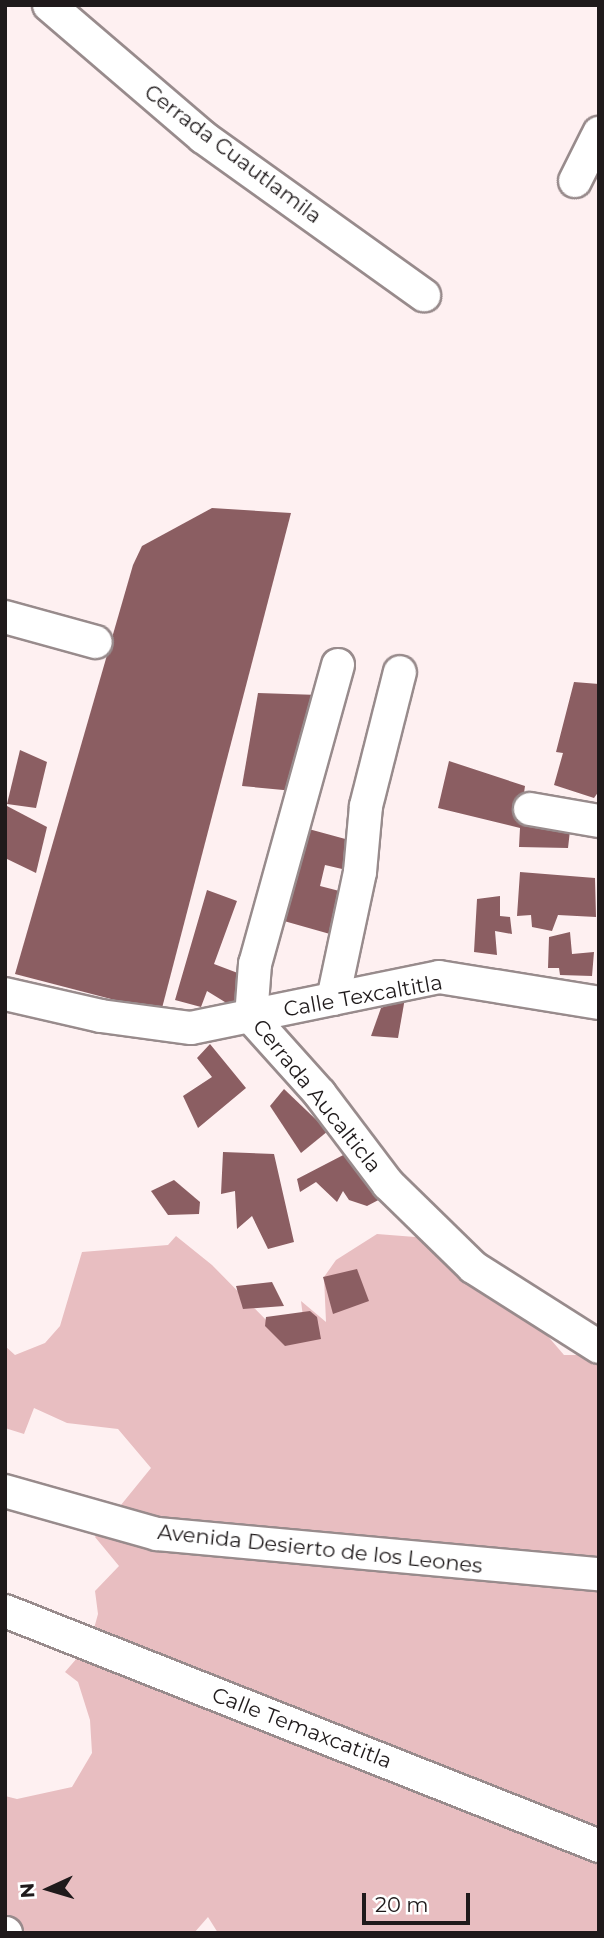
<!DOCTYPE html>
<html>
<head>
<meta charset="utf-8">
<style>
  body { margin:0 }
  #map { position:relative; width:604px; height:1938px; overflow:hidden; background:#fef0f1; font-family:Montserrat,sans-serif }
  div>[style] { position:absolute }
  .green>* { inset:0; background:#e8bec1 }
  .building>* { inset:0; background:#8b5e62 }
  .roads { filter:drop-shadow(2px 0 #988b8c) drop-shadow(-2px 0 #988b8c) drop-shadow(0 2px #988b8c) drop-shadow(0 -2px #988b8c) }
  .minor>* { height:32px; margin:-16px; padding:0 16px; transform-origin:16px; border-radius:16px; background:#fff }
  span { translate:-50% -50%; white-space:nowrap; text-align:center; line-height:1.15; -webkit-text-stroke:5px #fff; paint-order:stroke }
  .street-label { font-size:21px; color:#1f1a1b }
  .frame { position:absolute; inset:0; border:7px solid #1f1a1b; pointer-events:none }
  .north { position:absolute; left:14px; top:1854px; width:70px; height:70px; -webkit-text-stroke:5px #fff; paint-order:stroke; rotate:266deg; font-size:19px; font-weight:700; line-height:28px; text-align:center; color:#1f1a1b }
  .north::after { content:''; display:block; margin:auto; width:24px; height:32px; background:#1f1a1b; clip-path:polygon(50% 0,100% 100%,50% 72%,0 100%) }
  .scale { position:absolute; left:362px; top:1893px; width:108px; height:32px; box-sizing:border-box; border:4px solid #1f1a1b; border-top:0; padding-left:9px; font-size:21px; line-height:24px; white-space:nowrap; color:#1f1a1b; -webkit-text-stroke:5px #fff; paint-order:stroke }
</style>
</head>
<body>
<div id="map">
  <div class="green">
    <i style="clip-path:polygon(377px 1234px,466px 1241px,564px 1355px,599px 1355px,599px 1933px,218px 1933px,208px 1917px,194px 1933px,5px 1933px,5px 1796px,17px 1799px,72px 1787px,92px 1753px,90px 1720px,78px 1682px,65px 1672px,90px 1643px,98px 1614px,95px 1591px,119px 1566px,95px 1537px,151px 1468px,118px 1429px,67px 1423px,34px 1408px,24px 1434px,5px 1428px,5px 1346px,15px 1355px,45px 1343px,60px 1326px,82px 1252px,168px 1245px,176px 1236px,212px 1265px,273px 1327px,303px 1317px,301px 1301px,326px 1322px,324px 1277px,336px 1260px)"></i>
  </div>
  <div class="building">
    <i style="clip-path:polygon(212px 508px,291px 513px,161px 1012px,15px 974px,133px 565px,142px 546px)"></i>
    <i style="clip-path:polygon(574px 682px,599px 684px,599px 791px,594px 798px,554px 785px,563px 753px,556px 752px)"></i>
    <i style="clip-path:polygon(258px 693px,319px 695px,294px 791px,242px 786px)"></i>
    <i style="clip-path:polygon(20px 750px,47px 762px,36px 808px,7px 804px)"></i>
    <i style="clip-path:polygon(449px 761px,525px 786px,521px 814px,571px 822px,568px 848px,519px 847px,520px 828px,438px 808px)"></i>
    <i style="clip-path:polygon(7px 806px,47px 827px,36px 873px,5px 858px)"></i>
    <i style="clip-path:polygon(305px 828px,360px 843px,355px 872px,325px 865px,320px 886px,351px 894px,337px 936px,284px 921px)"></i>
    <i style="clip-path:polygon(520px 872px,595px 878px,596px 917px,558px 915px,552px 931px,532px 927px,531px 915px,517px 916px)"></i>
    <i style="clip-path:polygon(207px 890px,237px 901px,214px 964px,243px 975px,233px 1007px,207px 991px,201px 1007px,175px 1000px)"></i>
    <i style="clip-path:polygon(500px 896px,500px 916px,510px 917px,512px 934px,495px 931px,497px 955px,474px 952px,477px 899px)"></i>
    <i style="clip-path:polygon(570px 932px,572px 954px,594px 952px,592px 976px,560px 975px,559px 968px,548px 968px,549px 937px)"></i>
    <i style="clip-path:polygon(405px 998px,398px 1038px,371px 1036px,381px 1008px)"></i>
    <i style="clip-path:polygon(210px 1044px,246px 1088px,198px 1128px,183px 1096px,212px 1077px,197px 1058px)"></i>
    <i style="clip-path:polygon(284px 1089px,328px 1131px,301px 1153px,270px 1106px)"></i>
    <i style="clip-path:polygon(351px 1151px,388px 1195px,367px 1206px,349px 1200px,343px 1191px,337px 1202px,316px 1182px,300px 1192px,297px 1179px)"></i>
    <i style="clip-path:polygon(223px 1152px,274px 1154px,294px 1242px,268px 1249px,252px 1216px,237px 1229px,235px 1191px,221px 1194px)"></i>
    <i style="clip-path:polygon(174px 1180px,200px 1202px,199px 1214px,168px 1215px,151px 1191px)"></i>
    <i style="clip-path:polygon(357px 1269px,369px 1301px,333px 1314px,323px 1277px)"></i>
    <i style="clip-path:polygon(272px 1282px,284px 1306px,243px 1309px,236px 1286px)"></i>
    <i style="clip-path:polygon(310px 1311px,317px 1317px,321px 1339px,285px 1346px,265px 1326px,266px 1317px)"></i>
  </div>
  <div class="roads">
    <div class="minor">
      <i style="left:49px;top:5px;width:203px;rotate:40.6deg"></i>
      <i style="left:203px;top:137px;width:272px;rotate:35.6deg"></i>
      <i style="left:575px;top:181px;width:54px;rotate:-63.4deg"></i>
      <i style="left:5px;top:617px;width:94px;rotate:15.4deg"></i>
      <i style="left:338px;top:665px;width:310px;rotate:105.5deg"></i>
      <i style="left:255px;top:964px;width:53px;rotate:94.3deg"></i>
      <i style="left:251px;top:1017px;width:103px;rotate:48.1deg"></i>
      <i style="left:320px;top:1094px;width:113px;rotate:52.9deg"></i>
      <i style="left:388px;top:1184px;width:119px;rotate:44.3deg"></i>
      <i style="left:473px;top:1267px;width:149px;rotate:32.4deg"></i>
      <i style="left:530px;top:809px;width:70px;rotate:9.9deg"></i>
      <i style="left:5px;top:994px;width:98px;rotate:12.9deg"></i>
      <i style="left:101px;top:1016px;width:91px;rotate:7.6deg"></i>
      <i style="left:191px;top:1028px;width:253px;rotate:-11.6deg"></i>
      <i style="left:439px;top:977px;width:162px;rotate:9.2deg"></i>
      <i style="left:333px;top:999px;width:130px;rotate:-78deg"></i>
      <i style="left:360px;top:872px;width:66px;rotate:-84.8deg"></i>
      <i style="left:366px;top:806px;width:138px;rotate:-75.8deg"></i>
      <i style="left:5px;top:1491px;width:158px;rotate:15.8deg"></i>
      <i style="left:157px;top:1534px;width:444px;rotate:5.2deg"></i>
      <i style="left:5px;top:1611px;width:639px;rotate:21.58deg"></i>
      <i style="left:5px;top:1933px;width:1px"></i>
    </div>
  </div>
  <div class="street-label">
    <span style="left:233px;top:154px;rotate:37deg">Cerrada Cuautlamila</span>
    <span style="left:363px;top:996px;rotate:-10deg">Calle Texcaltitla</span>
    <span style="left:317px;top:1096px;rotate:51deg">Cerrada Aucalticla</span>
    <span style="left:320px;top:1549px;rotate:6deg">Avenida Desierto de los Leones</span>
    <span style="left:302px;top:1728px;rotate:21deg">Calle Temaxcatitla</span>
  </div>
  <div class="frame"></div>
  <div class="north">N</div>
  <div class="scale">20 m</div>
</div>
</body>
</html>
